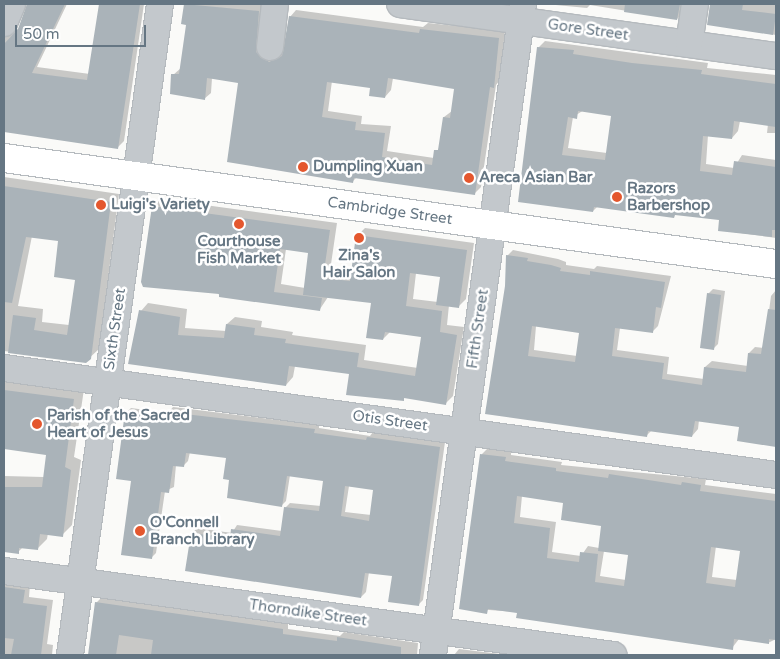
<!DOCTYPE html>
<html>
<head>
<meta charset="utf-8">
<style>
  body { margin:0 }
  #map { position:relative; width:780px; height:659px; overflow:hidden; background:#fafaf8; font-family:"Varela Round",sans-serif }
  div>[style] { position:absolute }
  .shadow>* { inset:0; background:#0003 }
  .building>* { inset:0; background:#aab3b9 }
  .roads { filter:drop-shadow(1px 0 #b5babe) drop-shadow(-1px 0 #b5babe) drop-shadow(0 1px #b5babe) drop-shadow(0 -1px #b5babe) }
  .minor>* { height:26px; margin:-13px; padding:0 13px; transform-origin:13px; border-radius:13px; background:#c3c8cc }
  .major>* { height:28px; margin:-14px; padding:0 14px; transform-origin:14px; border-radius:14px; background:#fff }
  .dots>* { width:14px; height:14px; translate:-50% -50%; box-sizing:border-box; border:2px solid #fff; border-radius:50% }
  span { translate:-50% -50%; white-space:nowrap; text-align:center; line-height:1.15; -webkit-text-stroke:5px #fff; paint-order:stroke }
  .street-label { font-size:15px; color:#657683 }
  .poi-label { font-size:15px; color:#657683; font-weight:700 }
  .left { translate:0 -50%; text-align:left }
  .frame { position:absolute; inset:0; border:5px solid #657683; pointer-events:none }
  .scale { position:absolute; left:15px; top:25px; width:131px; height:22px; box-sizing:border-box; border:2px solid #657683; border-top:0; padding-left:6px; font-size:15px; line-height:18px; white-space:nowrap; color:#657683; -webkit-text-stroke:4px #fff; paint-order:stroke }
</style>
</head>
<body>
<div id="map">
  <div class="shadow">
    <i style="clip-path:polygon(28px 4px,67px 4px,37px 67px,90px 74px,100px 4px,144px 4px,124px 141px,118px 147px,4px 131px,4px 31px,13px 32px,20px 28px)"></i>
    <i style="clip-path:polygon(evenodd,185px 4px,265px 5px,275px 56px,284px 52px,290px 17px,296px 10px,423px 27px,428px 23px,505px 31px,500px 80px,496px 85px,481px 187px,474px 194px,357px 177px,353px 181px,240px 82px,212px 78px,211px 93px,204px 99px,173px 75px,181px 68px,188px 24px,182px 23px,185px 4px,393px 78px,456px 88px,452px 111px,444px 117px,440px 146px,434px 158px,387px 151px,391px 126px,361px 124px,362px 116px,328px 111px,332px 81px,371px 87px,385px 97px,391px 90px,393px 78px)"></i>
    <i style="clip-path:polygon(545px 4px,687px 4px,686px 10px,677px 19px,590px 5px,587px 8px)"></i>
    <i style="clip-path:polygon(711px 4px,776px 4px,776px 35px,708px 24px)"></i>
    <i style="clip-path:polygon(evenodd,545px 41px,708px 63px,707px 68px,776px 75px,776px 133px,767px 133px,768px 124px,740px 121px,738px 131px,732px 138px,708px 135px,706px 164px,734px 168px,742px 155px,776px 160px,776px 238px,719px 230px,720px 219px,598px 206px,593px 211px,519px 201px,538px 48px,545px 41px,584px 110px,612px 115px,607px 153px,568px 148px,573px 117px,584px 110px)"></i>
    <i style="clip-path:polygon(evenodd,4px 177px,119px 194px,99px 349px,85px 362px,4px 351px,4px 177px,32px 236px,60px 240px,76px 279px,69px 325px,42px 322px,43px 309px,18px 306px,32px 236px)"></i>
    <i style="clip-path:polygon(evenodd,161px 199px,337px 223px,330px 271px,352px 273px,357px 236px,365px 228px,474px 243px,466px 299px,458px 307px,449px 305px,447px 325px,464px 327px,453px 396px,445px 404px,405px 397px,403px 400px,350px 373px,295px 366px,293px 377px,286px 385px,130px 363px,141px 311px,148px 303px,187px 309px,185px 328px,226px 331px,227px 324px,235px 317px,262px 321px,261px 327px,293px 332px,292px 335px,366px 345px,364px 360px,418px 368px,422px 336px,390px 332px,383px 339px,372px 302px,328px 297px,320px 309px,220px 296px,153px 206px,161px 199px,286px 249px,309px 252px,305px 288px,281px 284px,286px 249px,161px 199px,416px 273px,441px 276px,438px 302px,413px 299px,416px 273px)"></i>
    <i style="clip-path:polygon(evenodd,513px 250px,558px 259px,566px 262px,566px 265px,594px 269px,597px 266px,671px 276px,658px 326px,652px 332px,620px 328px,617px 350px,669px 357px,667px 374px,704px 379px,705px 367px,712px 361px,748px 366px,749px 353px,755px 347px,764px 348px,771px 296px,776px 290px,776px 446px,738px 440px,740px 426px,699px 420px,698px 429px,692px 436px,652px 430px,646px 436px,486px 413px,506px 286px,507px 256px,513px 250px,536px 326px,580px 332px,577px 356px,534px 350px,536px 326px)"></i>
    <i style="clip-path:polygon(713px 289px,725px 291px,718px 344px,713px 349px,708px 294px)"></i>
    <i style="clip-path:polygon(4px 379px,84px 389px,74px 457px,81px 460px,72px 525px,62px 535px,48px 533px,47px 539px,37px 549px,23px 547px,18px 552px,4px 551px,4px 476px,44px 477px,47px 454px,4px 448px)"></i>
    <i style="clip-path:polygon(evenodd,173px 407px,319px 425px,319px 428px,370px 436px,373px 432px,445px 442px,423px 600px,418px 605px,393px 575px,369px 572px,366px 592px,361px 597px,192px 533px,197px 528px,232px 533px,237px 525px,282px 531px,285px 508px,290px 503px,321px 506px,324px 480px,290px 475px,286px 501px,281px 506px,230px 479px,227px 457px,190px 452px,188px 461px,183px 466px,176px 465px,174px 487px,165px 491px,156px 553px,151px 558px,132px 480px,126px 413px,131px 408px,168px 413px,173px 407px,349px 486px,375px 489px,371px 515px,345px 512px,349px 486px)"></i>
    <i style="clip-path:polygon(evenodd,488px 448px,511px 451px,511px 455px,562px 462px,561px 465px,706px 479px,705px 485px,776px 494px,776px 639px,768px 643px,739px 639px,732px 648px,518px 612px,461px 608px,482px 454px,488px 448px,522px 496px,565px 502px,603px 525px,599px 548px,588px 546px,581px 556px,552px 552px,556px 522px,520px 517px,522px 496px,488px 448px,716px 546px,741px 550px,737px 580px,712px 577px,716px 546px,488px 448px,604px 551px,629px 554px,626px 580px,600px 576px,604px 551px)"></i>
    <i style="clip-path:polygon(4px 581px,30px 584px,29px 597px,53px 600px,47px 644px,53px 645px,52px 655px,4px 655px)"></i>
    <i style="clip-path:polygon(102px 597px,288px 624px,288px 629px,340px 636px,344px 632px,418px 643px,417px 655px,89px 655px,96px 603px)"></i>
    <i style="clip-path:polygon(459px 649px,508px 655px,454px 655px)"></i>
  </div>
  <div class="building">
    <i style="clip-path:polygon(27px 4px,65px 4px,32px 73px,87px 80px,99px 4px,140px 4px,118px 149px,4px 132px,4px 44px,18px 29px)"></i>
    <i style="clip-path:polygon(evenodd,184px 4px,259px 11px,256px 52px,269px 62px,282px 56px,289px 16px,419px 33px,420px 29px,499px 38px,494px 88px,490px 87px,475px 195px,354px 178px,353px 183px,227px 162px,238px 83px,207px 78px,205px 100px,170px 94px,171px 74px,179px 74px,186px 25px,181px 24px,184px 4px,388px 78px,454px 89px,450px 118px,443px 117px,438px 150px,434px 150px,432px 165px,382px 157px,385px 133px,355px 130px,356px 122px,322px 117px,327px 82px,370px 88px,369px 96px,385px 98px,388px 78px)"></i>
    <i style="clip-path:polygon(625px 4px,680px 4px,677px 20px,624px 12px)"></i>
    <i style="clip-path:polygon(710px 4px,743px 4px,742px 10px,776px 14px,773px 35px,707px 25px)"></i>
    <i style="clip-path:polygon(evenodd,537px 47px,574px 50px,573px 54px,632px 63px,702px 70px,701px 74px,776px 84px,776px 127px,734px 121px,732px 139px,703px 136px,700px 171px,732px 175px,734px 161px,776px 167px,776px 230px,772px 230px,772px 237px,718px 231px,719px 220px,675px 215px,674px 218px,594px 207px,593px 212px,518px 202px,537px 47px,578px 111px,611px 116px,605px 160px,562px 155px,568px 117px,577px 119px,578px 111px)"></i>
    <i style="clip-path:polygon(4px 186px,111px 202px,91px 359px,86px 363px,8px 353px,13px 315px,36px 318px,34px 330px,67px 335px,75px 280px,54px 277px,58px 241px,26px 237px,12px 303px,4px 302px)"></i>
    <i style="clip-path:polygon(152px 206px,330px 230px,323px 278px,350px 281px,356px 235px,467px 250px,459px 308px,436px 305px,440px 277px,410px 273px,406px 306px,442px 311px,440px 332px,457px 335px,446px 405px,404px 398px,404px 401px,346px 395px,349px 374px,289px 366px,286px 386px,128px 364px,139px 310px,180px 317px,178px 335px,224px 338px,226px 324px,255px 328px,254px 335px,286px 339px,285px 343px,359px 353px,357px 367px,415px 376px,421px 337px,385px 332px,383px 340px,366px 338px,371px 303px,303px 295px,308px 253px,280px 249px,274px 292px,322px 298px,320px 311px,219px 297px,219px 294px,143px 287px,141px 282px)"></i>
    <i style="clip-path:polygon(evenodd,506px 255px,528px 258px,527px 261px,551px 265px,561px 268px,560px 271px,590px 275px,590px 271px,665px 282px,661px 308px,656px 307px,653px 333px,615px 328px,612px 356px,664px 363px,662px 379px,702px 385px,704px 367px,746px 372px,748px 353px,761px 354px,768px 309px,776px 310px,776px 447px,737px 441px,739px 427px,695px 421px,692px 437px,648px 431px,647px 437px,485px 414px,505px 286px,506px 255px,532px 326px,579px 333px,575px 362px,528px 356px,532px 326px)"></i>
    <i style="clip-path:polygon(707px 293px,721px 295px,714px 350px,700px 348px)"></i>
    <i style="clip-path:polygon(4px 390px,74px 399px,65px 467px,71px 470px,63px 537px,40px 534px,38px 550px,19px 548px,19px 554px,4px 552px,4px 487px,42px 487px,46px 455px,4px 449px)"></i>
    <i style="clip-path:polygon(evenodd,125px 412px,166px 418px,167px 412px,315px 429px,314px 433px,366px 440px,367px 437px,440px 447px,419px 606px,388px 602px,392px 576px,365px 573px,361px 598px,185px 571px,191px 533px,230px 538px,231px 529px,280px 536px,284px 507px,319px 511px,323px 481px,287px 476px,282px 507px,227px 498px,229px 480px,223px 479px,226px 458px,186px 453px,184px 467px,173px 466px,169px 493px,161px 492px,152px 559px,121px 555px,131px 481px,116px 479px,125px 412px,345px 486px,373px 490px,369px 521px,341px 516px,345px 486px)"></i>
    <i style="clip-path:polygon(evenodd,480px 454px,506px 457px,505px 461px,556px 468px,556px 471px,608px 478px,609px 474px,681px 485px,682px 482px,701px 485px,700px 491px,776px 501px,776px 640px,769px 639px,769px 644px,734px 639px,733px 650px,516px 618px,517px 613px,488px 609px,487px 614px,459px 609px,480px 454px,517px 496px,563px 503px,561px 520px,601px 526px,598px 551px,628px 555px,624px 586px,595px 582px,598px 554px,580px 552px,579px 562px,547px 558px,550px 528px,514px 523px,517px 496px,480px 454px,711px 547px,740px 551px,735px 587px,706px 583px,711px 547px)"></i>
    <i style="clip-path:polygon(4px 587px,25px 590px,23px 603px,47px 606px,41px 655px,11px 655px,14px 639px,4px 638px)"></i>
    <i style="clip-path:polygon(95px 602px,283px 629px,283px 634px,337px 641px,337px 637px,401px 647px,401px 655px,151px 655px,153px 640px,119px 635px,116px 655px,88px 655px)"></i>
  </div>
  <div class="roads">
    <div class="minor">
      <i style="left:400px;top:4px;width:380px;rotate:7.9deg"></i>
      <i style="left:4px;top:23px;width:21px;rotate:-67deg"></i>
      <i style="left:689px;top:44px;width:40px;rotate:-81.5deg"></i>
      <i style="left:270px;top:47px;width:43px;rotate:-83.4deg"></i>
      <i style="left:4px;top:368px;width:779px;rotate:7.89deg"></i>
      <i style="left:4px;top:571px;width:615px;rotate:7.85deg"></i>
      <i style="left:70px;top:655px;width:657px;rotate:-82.13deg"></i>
      <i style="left:433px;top:655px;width:657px;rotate:-82.13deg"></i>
    </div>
    <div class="major">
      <i style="left:4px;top:158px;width:779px;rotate:7.82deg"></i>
    </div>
  </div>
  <div class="dots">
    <i style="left:303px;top:167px;background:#e4572e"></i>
    <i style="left:469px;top:178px;background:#e4572e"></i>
    <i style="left:617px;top:197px;background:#e4572e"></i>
    <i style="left:101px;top:205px;background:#e4572e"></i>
    <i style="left:239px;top:224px;background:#e4572e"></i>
    <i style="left:359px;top:238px;background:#e4572e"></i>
    <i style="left:37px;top:424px;background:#e4572e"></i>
    <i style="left:140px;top:531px;background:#e4572e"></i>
  </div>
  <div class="street-label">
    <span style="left:588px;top:30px;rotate:8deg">Gore Street</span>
    <span style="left:390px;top:211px;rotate:8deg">Cambridge Street</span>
    <span style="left:115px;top:329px;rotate:-82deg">Sixth Street</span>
    <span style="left:478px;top:329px;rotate:-82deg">Fifth Street</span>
    <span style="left:390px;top:421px;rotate:8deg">Otis Street</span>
    <span style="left:308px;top:613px;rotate:8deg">Thorndike Street</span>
  </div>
  <div class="poi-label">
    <span class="left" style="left:313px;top:167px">Dumpling Xuan</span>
    <span class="left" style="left:479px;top:178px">Areca Asian Bar</span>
    <span class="left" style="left:627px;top:197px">Razors<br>Barbershop</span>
    <span class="left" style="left:111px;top:205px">Luigi's Variety</span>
    <span style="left:239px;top:250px">Courthouse<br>Fish Market</span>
    <span style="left:359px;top:264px">Zina's<br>Hair Salon</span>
    <span class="left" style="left:47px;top:424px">Parish of the Sacred<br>Heart of Jesus</span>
    <span class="left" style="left:150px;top:531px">O'Connell<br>Branch Library</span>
  </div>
  <div class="frame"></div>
  <div class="scale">50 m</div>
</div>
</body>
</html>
